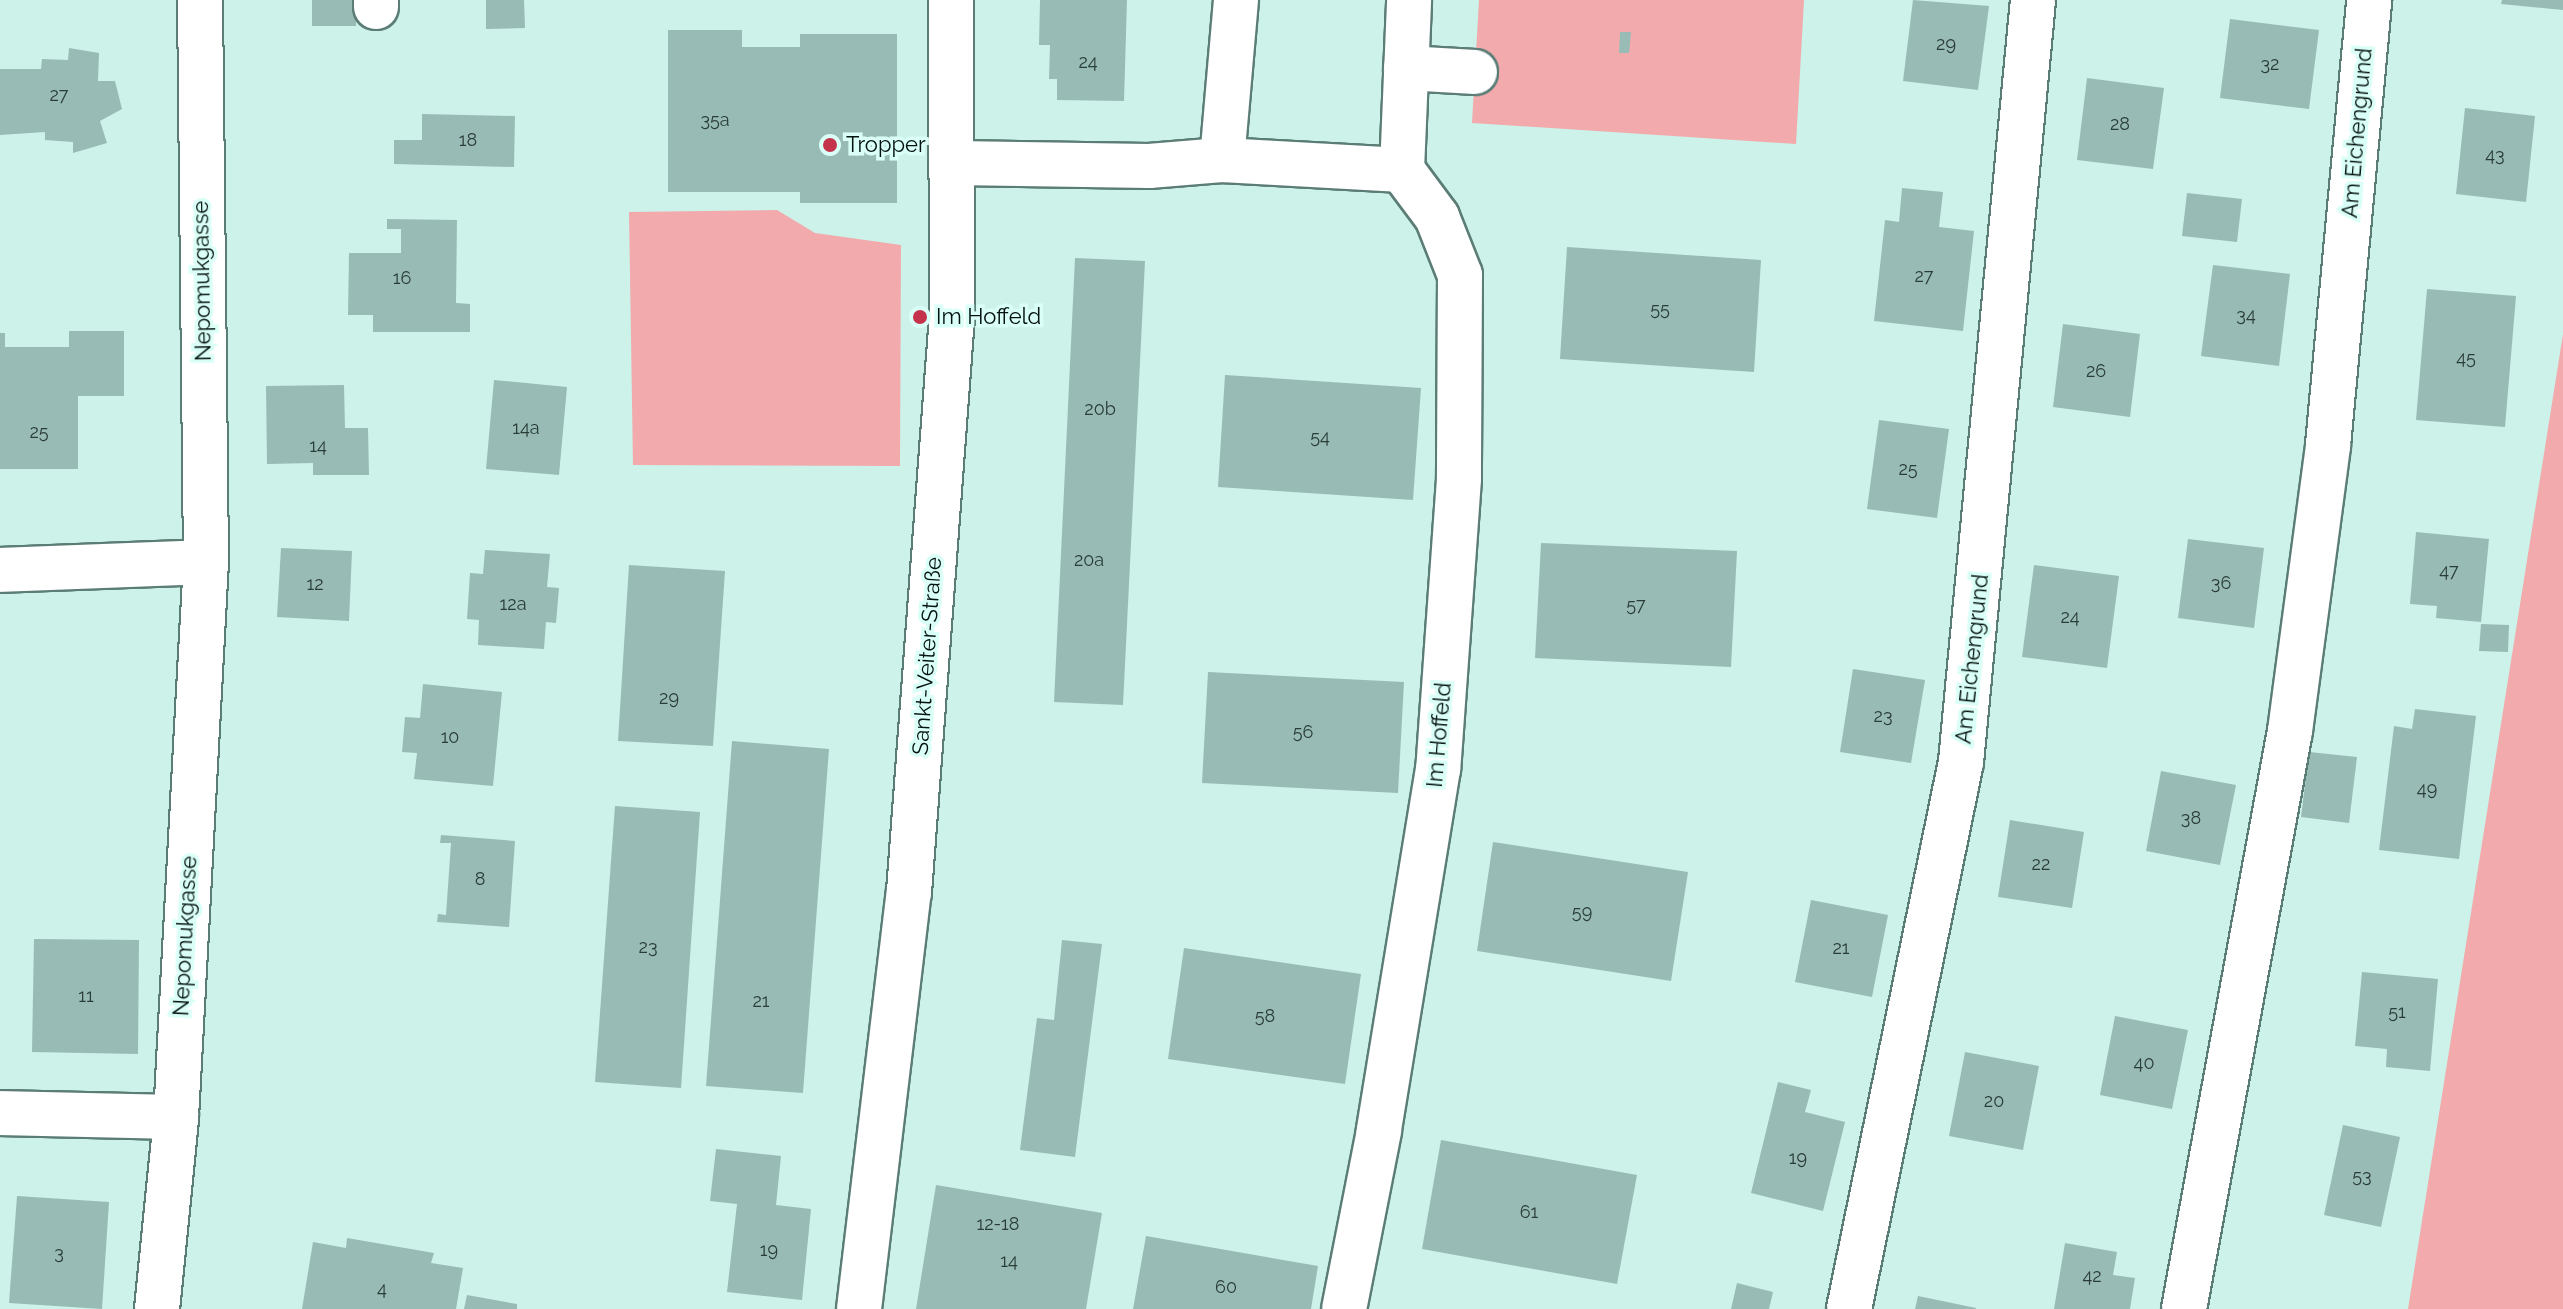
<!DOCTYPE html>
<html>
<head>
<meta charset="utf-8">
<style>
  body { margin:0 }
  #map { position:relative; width:2563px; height:1309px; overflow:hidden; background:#ccf2e9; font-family:Raleway,sans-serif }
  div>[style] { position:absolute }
  .green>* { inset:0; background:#f2aaad }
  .building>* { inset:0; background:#98bcb5 }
  .roads { filter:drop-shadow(2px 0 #5b7d76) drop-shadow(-2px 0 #5b7d76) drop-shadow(0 2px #5b7d76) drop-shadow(0 -2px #5b7d76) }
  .minor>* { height:44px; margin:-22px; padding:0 22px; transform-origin:22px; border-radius:22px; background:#fff }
  .major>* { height:44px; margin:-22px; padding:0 22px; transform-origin:22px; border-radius:22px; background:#fff }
  .dots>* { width:22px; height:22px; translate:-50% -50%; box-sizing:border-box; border:4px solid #d9fff6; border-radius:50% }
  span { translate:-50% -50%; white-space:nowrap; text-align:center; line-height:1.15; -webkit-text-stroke:7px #d9fff6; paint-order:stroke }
  .number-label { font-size:18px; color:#2a3c38 }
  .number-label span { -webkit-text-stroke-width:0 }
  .street-label { font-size:22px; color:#05120f }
  .poi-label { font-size:22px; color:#05120f }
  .left { translate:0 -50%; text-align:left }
</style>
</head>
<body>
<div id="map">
  <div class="green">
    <i style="clip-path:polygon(1479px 0,1804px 0,1796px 144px,1472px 123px)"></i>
    <i style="clip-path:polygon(777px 210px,815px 233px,901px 245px,900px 466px,633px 465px,629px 212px)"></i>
    <i style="clip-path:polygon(2563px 334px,2563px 1309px,2408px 1309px)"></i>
  </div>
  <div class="building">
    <i style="clip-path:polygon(312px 0,356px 0,356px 26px,312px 26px)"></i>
    <i style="clip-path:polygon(486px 0,524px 0,525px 28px,486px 29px)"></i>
    <i style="clip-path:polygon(1040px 0,1127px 0,1124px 101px,1057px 100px,1057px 79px,1049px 79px,1050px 45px,1039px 45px)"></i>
    <i style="clip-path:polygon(1913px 0,1989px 6px,1978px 90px,1903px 81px)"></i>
    <i style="clip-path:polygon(2502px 0,2563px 0,2563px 10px,2501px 4px)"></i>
    <i style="clip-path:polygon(2230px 19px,2319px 30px,2309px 109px,2220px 98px)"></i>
    <i style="clip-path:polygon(668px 30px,742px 30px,742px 47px,800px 47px,800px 34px,897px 34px,897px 203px,800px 203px,800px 192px,668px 192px)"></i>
    <i style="clip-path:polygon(1620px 32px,1631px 32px,1629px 53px,1619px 53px)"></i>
    <i style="clip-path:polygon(69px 48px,99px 53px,98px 81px,115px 81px,122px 109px,100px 121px,107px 143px,73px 153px,73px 142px,45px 140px,45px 132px,0 135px,0 69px,41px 69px,42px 59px,68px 60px)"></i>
    <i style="clip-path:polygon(2087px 78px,2164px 88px,2153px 169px,2077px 160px)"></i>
    <i style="clip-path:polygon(2465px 108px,2535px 116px,2526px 202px,2456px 194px)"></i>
    <i style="clip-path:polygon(422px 114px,515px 116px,514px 167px,394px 164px,394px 140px,422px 140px)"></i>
    <i style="clip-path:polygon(1902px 188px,1943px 192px,1939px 227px,1974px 231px,1963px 331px,1874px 321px,1885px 220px,1899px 222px)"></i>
    <i style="clip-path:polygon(2187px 193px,2242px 199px,2237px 242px,2182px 236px)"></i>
    <i style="clip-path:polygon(387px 219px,457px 220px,456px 303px,470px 304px,470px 332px,373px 332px,373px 315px,348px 315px,349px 253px,401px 253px,401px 229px,387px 229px)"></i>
    <i style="clip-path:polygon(1567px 247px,1761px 260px,1754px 372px,1560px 359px)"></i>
    <i style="clip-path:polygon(1075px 258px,1145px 261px,1123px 705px,1054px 702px)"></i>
    <i style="clip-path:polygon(2213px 265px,2290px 274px,2279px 366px,2201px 356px)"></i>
    <i style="clip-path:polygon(2427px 289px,2516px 296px,2505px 427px,2416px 420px)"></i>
    <i style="clip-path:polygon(2063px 324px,2140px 334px,2130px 417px,2053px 407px)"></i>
    <i style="clip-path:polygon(69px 331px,124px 331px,124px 396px,78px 396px,78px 469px,0 469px,0 333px,5px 333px,5px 347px,69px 347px)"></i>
    <i style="clip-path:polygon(1225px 375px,1421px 388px,1413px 500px,1218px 487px)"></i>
    <i style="clip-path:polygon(494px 380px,567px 387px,559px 475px,486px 469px)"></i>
    <i style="clip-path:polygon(344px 385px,345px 428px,368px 428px,369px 475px,313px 475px,313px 463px,267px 464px,266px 386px)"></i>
    <i style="clip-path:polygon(1879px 420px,1949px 429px,1937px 518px,1867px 509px)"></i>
    <i style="clip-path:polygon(2416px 532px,2489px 539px,2481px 622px,2436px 618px,2437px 606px,2410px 604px)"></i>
    <i style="clip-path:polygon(2188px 539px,2264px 548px,2254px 628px,2178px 618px)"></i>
    <i style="clip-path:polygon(1541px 543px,1737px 551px,1731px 667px,1535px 658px)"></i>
    <i style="clip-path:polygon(281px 548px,352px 551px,349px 621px,277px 617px)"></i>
    <i style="clip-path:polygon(485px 550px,550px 554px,547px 587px,559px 588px,556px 623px,546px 622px,544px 649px,478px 645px,479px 620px,467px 619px,470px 573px,483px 574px)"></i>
    <i style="clip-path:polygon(629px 565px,725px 571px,713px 746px,618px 741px)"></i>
    <i style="clip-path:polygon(2034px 565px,2119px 576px,2107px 668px,2022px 657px)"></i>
    <i style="clip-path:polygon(2481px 624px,2509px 625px,2508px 652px,2479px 651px)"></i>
    <i style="clip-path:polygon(1853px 669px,1925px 680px,1911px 763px,1840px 752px)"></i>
    <i style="clip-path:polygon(1208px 672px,1404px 682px,1398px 793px,1202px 783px)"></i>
    <i style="clip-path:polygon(423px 684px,502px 692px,493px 786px,414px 779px,417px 753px,402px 752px,405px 717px,420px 718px)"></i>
    <i style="clip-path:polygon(2415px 709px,2476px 716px,2459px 859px,2379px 850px,2394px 726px,2412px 729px)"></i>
    <i style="clip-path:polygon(732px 741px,829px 749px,803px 1093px,706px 1086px)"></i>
    <i style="clip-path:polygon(2309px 752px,2357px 757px,2349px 823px,2301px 817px)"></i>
    <i style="clip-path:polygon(2161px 771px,2236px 785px,2220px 865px,2146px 851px)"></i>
    <i style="clip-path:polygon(615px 806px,700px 812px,681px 1088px,595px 1082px)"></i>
    <i style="clip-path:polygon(2010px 820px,2084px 832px,2072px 908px,1998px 897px)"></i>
    <i style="clip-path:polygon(441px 835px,515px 841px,509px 927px,437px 922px,438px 914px,446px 915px,451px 843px,440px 843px)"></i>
    <i style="clip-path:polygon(1493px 842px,1688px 872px,1671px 981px,1477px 951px)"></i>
    <i style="clip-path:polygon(1811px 900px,1888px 915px,1872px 997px,1795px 982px)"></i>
    <i style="clip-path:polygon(34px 939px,139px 940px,138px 1054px,32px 1052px)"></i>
    <i style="clip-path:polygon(1062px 940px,1102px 944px,1075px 1157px,1020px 1150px,1037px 1018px,1054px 1020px)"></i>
    <i style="clip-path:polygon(1184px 948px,1361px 974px,1345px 1084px,1168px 1059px)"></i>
    <i style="clip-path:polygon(2362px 972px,2438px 979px,2430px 1071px,2386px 1067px,2387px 1049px,2355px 1046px)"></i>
    <i style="clip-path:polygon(2115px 1016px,2188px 1030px,2172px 1109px,2100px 1095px)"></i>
    <i style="clip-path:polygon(1965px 1052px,2039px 1066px,2023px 1150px,1949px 1136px)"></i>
    <i style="clip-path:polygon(1778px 1082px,1811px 1090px,1805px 1112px,1845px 1122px,1823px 1211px,1751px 1193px)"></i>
    <i style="clip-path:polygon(2343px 1125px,2400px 1137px,2381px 1227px,2324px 1215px)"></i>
    <i style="clip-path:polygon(1441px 1140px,1637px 1175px,1617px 1284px,1422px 1249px)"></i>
    <i style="clip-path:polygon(716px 1149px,781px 1156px,776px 1205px,811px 1209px,802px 1300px,727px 1292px,737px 1204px,710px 1201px)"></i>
    <i style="clip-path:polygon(936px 1185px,1102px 1213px,1086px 1309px,916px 1309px)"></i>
    <i style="clip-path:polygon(17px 1196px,109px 1202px,102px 1309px,9px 1303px)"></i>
    <i style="clip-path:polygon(1146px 1236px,1318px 1266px,1311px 1309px,1133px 1309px)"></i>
    <i style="clip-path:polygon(347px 1238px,434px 1253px,431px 1263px,463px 1268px,456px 1309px,302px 1309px,313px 1242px,346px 1248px)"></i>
    <i style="clip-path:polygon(2065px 1243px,2117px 1252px,2113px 1275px,2135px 1278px,2130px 1309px,2054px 1309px)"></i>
    <i style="clip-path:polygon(1737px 1283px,1773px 1292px,1769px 1309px,1731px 1309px)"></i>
    <i style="clip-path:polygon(467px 1295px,517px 1304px,517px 1309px,464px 1309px)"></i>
    <i style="clip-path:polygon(1918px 1296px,1976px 1308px,1976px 1309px,1915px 1309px)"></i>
  </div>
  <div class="roads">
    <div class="minor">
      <i style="left:376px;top:0;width:7px;rotate:90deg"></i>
      <i style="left:1406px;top:68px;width:69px;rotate:3.3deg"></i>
      <i style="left:1222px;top:160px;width:161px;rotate:-85deg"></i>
      <i style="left:955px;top:163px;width:194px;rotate:0.9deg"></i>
      <i style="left:1149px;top:166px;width:73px;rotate:-4.7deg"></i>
      <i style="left:1222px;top:160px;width:180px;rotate:3.2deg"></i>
      <i style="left:1402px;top:170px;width:59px;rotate:53.3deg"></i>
      <i style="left:1437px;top:217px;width:62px;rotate:68.4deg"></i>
      <i style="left:1460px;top:275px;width:204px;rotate:90.3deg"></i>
      <i style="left:1459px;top:479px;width:291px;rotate:94.1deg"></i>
      <i style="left:1438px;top:769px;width:367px;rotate:99.3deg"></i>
      <i style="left:1379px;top:1131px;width:181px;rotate:101.1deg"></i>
      <i style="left:1402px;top:170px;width:170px;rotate:-87.6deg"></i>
      <i style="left:0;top:570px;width:206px;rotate:-2.2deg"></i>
      <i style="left:0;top:1113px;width:176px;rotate:1.3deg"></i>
      <i style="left:157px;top:1309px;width:193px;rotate:-84.3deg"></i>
      <i style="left:176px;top:1117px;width:556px;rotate:-86.91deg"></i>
      <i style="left:206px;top:562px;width:562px;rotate:-90.61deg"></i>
      <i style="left:1849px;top:1309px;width:558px;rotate:-78.43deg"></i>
      <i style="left:1961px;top:762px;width:765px;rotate:-84.6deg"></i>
      <i style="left:2184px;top:1309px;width:588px;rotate:-79.61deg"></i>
      <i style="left:2290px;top:731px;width:289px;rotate:-82.4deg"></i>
      <i style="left:2328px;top:445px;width:447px;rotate:-84.7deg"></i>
    </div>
    <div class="major">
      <i style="left:859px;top:1309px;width:420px;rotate:-83.2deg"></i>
      <i style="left:909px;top:892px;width:578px;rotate:-85.73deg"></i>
      <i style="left:952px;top:316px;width:316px;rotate:-90.2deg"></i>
    </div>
  </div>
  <div class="dots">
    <i style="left:830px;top:145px;background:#c4334b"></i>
    <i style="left:920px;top:317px;background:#c4334b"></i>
  </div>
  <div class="number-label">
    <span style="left:1946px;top:44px">29</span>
    <span style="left:1088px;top:62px">24</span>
    <span style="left:2270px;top:64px">32</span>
    <span style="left:59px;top:95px">27</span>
    <span style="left:715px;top:120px">35a</span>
    <span style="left:2120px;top:124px">28</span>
    <span style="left:468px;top:140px">18</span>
    <span style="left:2495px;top:155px">43</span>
    <span style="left:1924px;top:276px">27</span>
    <span style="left:402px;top:278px">16</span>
    <span style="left:1660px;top:309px">55</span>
    <span style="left:2246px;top:315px">34</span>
    <span style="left:2466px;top:358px">45</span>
    <span style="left:2096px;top:371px">26</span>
    <span style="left:1100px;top:409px">20b</span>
    <span style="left:526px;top:428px">14a</span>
    <span style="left:39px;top:432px">25</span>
    <span style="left:1320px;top:437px">54</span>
    <span style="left:318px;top:446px">14</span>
    <span style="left:1908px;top:469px">25</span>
    <span style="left:1089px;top:560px">20a</span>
    <span style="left:2449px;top:571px">47</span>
    <span style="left:2221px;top:583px">36</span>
    <span style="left:315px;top:584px">12</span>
    <span style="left:513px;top:604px">12a</span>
    <span style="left:1636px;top:605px">57</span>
    <span style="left:2070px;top:617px">24</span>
    <span style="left:669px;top:698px">29</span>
    <span style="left:1883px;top:716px">23</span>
    <span style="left:1303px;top:732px">56</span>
    <span style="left:450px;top:737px">10</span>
    <span style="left:2427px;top:789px">49</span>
    <span style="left:2191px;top:818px">38</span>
    <span style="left:2041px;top:864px">22</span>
    <span style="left:480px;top:879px">8</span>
    <span style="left:1582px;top:912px">59</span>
    <span style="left:648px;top:947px">23</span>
    <span style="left:1841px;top:948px">21</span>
    <span style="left:86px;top:996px">11</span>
    <span style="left:761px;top:1001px">21</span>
    <span style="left:2397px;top:1012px">51</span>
    <span style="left:1265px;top:1016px">58</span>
    <span style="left:2144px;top:1063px">40</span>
    <span style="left:1994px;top:1101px">20</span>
    <span style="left:1798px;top:1158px">19</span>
    <span style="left:2362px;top:1176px">53</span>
    <span style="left:1529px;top:1212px">61</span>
    <span style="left:998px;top:1224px">12-18</span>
    <span style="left:769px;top:1250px">19</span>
    <span style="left:59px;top:1253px">3</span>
    <span style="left:1009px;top:1261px">14</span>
    <span style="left:2092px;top:1276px">42</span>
    <span style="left:1226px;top:1287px">60</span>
    <span style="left:382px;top:1289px">4</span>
  </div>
  <div class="street-label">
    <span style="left:2357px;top:133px;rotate:-85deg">Am Eichengrund</span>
    <span style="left:202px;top:281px;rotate:-91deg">Nepomukgasse</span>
    <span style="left:927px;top:656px;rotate:-86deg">Sankt-Veiter-Straße</span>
    <span style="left:1972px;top:659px;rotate:-84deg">Am Eichengrund</span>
    <span style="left:1439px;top:735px;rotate:-85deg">Im Hoffeld</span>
    <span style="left:185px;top:936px;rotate:-87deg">Nepomukgasse</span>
  </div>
  <div class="poi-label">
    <span class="left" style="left:846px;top:145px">Tropper</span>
    <span class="left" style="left:936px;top:317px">Im Hoffeld</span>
  </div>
</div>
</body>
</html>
